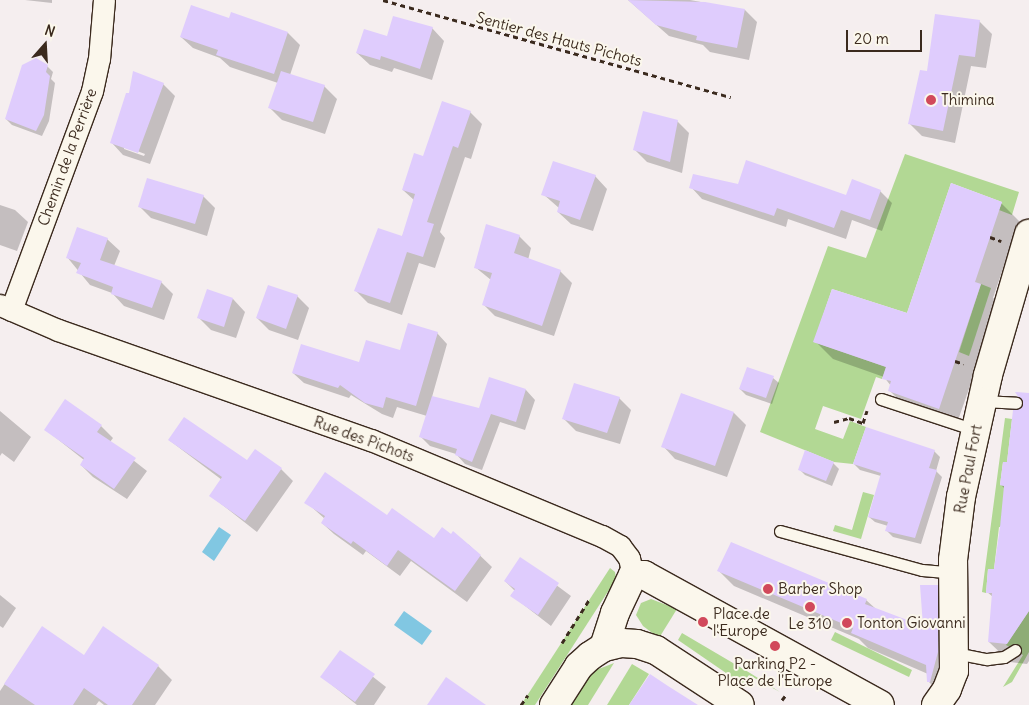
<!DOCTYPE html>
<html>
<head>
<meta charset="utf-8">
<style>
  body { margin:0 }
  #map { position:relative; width:1029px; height:705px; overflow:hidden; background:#f5eeef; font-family:Delius,sans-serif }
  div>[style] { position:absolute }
  .green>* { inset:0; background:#b2d894 }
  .water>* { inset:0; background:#81c7e2 }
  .shadow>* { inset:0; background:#0003 }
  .building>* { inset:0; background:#dfccfd }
  .path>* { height:3px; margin-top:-1.5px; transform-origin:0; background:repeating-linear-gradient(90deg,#3b2a1e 0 5px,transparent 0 9px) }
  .roads { filter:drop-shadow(1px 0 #3b2a1e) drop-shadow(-1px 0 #3b2a1e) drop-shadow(0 1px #3b2a1e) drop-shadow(0 -1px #3b2a1e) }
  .lane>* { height:11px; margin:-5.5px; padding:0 5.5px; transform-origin:5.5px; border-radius:5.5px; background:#fbf7ec }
  .street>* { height:21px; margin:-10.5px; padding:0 10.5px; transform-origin:10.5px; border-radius:10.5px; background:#fbf7ec }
  .secondary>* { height:28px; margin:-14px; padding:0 14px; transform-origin:14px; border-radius:14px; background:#fbf7ec }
  .dots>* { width:14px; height:14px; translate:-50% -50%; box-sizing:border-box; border:2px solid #fbf7ec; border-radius:50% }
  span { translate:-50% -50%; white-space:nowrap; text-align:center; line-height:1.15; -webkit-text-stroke:4px #fbf7ec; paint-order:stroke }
  .street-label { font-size:15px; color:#3b2a1e }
  .poi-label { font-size:15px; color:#3b2a1e }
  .left { translate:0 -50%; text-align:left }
  .north { position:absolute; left:20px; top:20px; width:50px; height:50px; -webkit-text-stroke:4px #fbf7ec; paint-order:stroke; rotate:19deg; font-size:14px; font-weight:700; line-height:20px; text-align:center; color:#3b2a1e }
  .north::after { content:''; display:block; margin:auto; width:18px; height:22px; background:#3b2a1e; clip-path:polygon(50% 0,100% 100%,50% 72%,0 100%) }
  .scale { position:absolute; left:846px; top:30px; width:76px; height:22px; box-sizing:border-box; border:2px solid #3b2a1e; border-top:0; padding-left:6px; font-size:15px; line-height:18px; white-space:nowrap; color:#3b2a1e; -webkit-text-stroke:4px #fbf7ec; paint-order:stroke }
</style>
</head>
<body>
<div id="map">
  <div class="green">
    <i style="clip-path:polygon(905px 154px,1019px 192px,1012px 215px,999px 210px,1002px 202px,951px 183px,907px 313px,832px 289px,814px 342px,886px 367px,882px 379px,876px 377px,861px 419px,823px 406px,815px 429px,843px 439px,850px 421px,866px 427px,853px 464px,834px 462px,760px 432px,828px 246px,866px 258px)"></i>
    <i style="clip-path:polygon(981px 284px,991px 288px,969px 356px,959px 352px)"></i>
    <i style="clip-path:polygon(1005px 418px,1012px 419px,1007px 462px,1003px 462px,1000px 485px,1004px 486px,1029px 530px,999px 527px,994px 569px,988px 569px,986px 593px,982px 592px)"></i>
    <i style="clip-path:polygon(863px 492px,874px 495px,861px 539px,833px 531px,835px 525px,852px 530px)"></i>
    <i style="clip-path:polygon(610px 568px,615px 572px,616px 579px,535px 705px,521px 705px)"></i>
    <i style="clip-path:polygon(651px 599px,677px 609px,659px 638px,643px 626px,636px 615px,641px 603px)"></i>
    <i style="clip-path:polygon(1029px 611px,1029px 652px,1012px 682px,1003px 687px,1023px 655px,1006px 645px)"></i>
    <i style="clip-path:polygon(835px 632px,912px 670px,909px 677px,831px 640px)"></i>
    <i style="clip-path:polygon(682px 633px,750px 673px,780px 692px,749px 675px,742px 684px,678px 640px)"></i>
    <i style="clip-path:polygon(614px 663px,588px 705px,567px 705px,586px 674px)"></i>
    <i style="clip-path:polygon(632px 664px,649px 674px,629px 705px,607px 705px)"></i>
  </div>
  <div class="water">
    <i style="clip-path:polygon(219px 527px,231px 535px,214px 561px,202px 552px)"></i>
    <i style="clip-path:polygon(404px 611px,432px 631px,422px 645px,394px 625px)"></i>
  </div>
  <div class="shadow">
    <i style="clip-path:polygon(25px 0,52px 0,52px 3px)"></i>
    <i style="clip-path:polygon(628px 0,690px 0,745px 10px,757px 22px,749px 60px,710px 52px,703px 45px,669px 36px)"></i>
    <i style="clip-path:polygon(232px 14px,288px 33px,300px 45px,290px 75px,324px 86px,337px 99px,325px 134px,282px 120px,270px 108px,278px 83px,230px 67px,220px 58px,193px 48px,181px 37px,230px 19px)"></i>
    <i style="clip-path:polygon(979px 21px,992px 34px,986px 68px,971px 66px,955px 143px,922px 136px,910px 124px,928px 72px)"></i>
    <i style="clip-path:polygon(432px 28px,444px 41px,432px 80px,394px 68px,392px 72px,370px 65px,357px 53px,388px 38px)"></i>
    <i style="clip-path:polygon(47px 66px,53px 72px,51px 79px,55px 83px,49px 121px,42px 136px,12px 125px,6px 119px)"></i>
    <i style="clip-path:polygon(evenodd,163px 84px,175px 96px,150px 164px,123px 155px,112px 143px,163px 84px,124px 146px,145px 154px,144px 156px,124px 149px,124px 146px)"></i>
    <i style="clip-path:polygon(470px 112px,482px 124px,471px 159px,465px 157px,440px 232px,445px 238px,435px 268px,419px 263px,402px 315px,368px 303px,356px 291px,402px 237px,415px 201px,403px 190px,423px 158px)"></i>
    <i style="clip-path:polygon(677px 121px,689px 133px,682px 173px,647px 162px,635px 150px)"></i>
    <i style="clip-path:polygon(595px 176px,607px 189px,593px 231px,571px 224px,558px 212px,559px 208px,543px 194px)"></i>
    <i style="clip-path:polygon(738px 185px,847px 196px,880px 191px,892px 203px,882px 231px,852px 220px,846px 239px,788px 219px,786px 227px,702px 199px,691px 187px)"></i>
    <i style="clip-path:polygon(203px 196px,215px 208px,207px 236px,151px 218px,139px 206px)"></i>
    <i style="clip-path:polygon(1001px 203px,1019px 221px,993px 298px,999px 303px,956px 426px,907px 408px,889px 390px,891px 386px,884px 377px,833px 359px,815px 341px,908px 315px)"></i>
    <i style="clip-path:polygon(0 205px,15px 210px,28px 222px,17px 251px,0 245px)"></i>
    <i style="clip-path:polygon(519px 236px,531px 248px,528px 260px,560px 271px,572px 283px,554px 336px,495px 316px,483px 304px,491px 280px,475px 267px)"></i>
    <i style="clip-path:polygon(107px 239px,120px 251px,114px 266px,161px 282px,173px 294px,164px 320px,124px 306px,112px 293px,90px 285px,67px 257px)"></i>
    <i style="clip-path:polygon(297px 296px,309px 308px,298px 340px,269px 330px,257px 318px)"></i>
    <i style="clip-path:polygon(233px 299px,245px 312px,236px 338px,211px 330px,199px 318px)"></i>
    <i style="clip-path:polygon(437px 333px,447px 344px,432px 397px,480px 410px,490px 379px,526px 390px,535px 400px,525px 430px,500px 422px,482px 470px,465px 464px,456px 454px,430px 446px,421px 437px,427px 416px,397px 407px,393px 418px,382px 414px,351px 395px,349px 398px,304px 383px,293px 373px,360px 364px,401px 352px)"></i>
    <i style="clip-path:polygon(773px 378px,779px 383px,772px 404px,746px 395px,740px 389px)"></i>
    <i style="clip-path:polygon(682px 394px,734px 413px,746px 425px,727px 477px,675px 459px,663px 446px)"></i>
    <i style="clip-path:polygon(619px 398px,631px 410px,620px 444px,576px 431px,564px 419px)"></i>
    <i style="clip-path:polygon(0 411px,31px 437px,14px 462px,2px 453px,0 456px)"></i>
    <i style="clip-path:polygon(1029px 422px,1029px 661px,1027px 664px,1010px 662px,989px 642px,993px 597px,987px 592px,995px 571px,1005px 489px,1001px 485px)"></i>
    <i style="clip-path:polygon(101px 426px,113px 438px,110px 442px,147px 471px,127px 499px,93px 477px,81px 465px,84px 460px,46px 430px)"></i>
    <i style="clip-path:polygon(169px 440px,281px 469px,293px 481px,257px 532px,211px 496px,222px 480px)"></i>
    <i style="clip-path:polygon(934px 451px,940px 457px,936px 471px,942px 477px,921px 544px,893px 537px,887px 531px,888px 526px,875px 522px,869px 517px,881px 476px,860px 470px,854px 464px)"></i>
    <i style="clip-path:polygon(833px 463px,839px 469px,832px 486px,805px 475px,799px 469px)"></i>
    <i style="clip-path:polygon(306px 502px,387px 517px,434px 540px,442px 529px,469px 545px,492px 567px,467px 602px,411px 561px,400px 576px,366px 551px,363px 555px,334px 534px,322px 523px,325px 519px)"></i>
    <i style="clip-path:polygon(521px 559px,571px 596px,551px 626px,511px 595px,515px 591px,505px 581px)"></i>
    <i style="clip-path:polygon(719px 571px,866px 600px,876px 609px,924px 628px,937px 586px,952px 601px,944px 697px,928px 681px,928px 674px,868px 648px,859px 639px,734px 586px)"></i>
    <i style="clip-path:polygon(0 595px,16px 608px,3px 628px,0 626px)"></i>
    <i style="clip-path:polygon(42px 628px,85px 657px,158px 666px,172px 680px,155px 705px,104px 705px,99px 701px,96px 705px,0 705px,0 691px)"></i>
    <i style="clip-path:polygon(340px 651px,386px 687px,374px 705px,357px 705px,322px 677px)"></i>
  </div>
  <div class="building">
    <i style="clip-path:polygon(628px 0,705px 2px,745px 9px,737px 48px,696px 40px,697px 36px,656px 25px)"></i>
    <i style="clip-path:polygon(191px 5px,229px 18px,231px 12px,288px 32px,274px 74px,216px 55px,218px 50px,180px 37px)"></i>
    <i style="clip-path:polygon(935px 14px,980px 20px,975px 57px,959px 55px,943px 131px,908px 124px,920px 70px,927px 71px)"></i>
    <i style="clip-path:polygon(393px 16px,433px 27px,420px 69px,381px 56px,380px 60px,356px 53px,364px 29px,387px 36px)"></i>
    <i style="clip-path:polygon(36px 58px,48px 65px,46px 72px,50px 76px,44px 115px,36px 131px,5px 119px,22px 65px)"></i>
    <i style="clip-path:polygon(133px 71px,164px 83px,138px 153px,110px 143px,126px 93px,129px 93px)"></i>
    <i style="clip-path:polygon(281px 71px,325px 85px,313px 122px,268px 108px)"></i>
    <i style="clip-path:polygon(442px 101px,471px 111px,458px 148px,453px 146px,427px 222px,434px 224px,423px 257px,407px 252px,390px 303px,354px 291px,378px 228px,402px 236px,415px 194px,402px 190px,414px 153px,423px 156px)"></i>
    <i style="clip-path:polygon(643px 111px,678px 120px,670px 162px,633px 150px)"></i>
    <i style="clip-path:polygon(746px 160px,846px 195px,852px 179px,881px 190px,870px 220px,841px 210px,834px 228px,777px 208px,774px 216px,689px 188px,693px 174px,738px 184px)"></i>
    <i style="clip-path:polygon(553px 161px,596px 175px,580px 220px,557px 212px,560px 201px,541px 195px)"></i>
    <i style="clip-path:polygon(147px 178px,204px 195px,195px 224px,138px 207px)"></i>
    <i style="clip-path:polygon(951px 183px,1002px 202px,975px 282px,981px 284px,939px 409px,888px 391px,891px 381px,882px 379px,886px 367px,813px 342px,832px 289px,907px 313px)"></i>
    <i style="clip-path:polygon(486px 224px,520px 235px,514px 253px,561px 270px,542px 326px,482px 305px,492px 273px,474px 268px)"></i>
    <i style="clip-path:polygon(77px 227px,108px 238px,100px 260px,162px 281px,152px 308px,111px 294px,113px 287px,76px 273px,81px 263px,66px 258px)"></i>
    <i style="clip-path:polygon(268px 285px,298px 295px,286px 329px,256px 318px)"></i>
    <i style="clip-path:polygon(207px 289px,233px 298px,224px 327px,197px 318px)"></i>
    <i style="clip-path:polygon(408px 323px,438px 332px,416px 406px,386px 397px,383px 408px,365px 403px,340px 385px,338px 388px,292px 373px,301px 344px,359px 362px,366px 340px,400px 350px)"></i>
    <i style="clip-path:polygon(747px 367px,774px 376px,766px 398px,739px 389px)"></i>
    <i style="clip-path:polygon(489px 377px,526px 389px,516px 422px,491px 414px,472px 462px,455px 455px,457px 449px,419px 437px,432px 396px,479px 408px)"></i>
    <i style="clip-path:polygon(574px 383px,620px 397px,607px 433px,562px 419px)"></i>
    <i style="clip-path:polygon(1015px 392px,1029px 393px,1029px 611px,1007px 644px,988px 642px,992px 593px,986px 593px,988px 569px,994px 569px,1000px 527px,1004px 486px,1000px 485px,1003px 462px,1007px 462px,1013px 410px,1020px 409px,1023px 404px)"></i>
    <i style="clip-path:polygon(681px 393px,734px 412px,715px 466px,661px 447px)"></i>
    <i style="clip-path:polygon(65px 399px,102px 425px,97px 432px,136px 458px,114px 489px,80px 465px,84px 458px,44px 430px)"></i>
    <i style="clip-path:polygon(184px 417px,247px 460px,255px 449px,282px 468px,245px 521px,209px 496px,222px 477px,168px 440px)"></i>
    <i style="clip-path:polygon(866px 427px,935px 450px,929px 468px,937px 470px,915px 538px,885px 531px,888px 522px,868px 517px,881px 473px,853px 464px)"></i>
    <i style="clip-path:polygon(805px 450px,834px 462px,826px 481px,798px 470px)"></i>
    <i style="clip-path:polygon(325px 472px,387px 515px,392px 508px,434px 538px,442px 527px,451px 534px,453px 531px,481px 555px,455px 591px,398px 550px,387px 566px,353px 541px,351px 544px,321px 523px,325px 516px,304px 503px)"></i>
    <i style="clip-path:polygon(731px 542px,867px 599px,865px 604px,923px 626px,920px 585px,938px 585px,938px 652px,930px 682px,927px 682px,926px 665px,851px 633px,853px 628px,717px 571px)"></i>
    <i style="clip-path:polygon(520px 557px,559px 583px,538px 615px,510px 596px,515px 589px,504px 581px)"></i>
    <i style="clip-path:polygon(42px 626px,84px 655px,103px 626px,159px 665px,132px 705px,108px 705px,84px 688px,73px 705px,35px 705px,4px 684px)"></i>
    <i style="clip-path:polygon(340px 650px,375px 674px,355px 702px,320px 677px)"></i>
    <i style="clip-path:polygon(650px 674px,668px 686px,698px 705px,629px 705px)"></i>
    <i style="clip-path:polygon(446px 677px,486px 705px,427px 705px)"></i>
  </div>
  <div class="path">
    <i style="left:383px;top:0;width:361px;rotate:15.6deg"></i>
    <i style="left:990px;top:237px;width:12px;rotate:20deg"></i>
    <i style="left:955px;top:361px;width:9px;rotate:18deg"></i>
    <i style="left:834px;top:422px;width:16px;rotate:-15deg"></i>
    <i style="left:849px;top:418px;width:15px;rotate:20deg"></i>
    <i style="left:863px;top:423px;width:13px;rotate:-72deg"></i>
    <i style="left:562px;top:643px;width:51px;rotate:-57.9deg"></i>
    <i style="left:782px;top:700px;width:5px;rotate:-53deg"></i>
    <i style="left:521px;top:705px;width:12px;rotate:-55deg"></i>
  </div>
  <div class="roads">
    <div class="lane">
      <i style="left:881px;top:399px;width:99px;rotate:18.3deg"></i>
      <i style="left:983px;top:401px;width:33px;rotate:3deg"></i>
      <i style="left:780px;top:531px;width:147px;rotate:15.4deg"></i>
      <i style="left:922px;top:570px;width:32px;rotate:5deg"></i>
      <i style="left:955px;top:653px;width:33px;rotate:11deg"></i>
      <i style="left:987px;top:659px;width:17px;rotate:-7deg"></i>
      <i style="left:1004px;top:657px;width:13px;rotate:-32deg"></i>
    </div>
    <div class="street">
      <i style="left:0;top:305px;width:63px;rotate:23.3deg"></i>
      <i style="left:58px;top:330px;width:332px;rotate:19.4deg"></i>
      <i style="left:371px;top:440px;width:250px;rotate:22.6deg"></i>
      <i style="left:602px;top:536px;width:21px;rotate:29deg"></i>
      <i style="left:620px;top:546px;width:15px;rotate:53deg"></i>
      <i style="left:629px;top:558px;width:17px;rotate:77deg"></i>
      <i style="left:11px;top:310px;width:233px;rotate:-69.7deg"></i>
      <i style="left:92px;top:91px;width:33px;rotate:-78deg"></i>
      <i style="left:99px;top:59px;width:59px;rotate:-85.2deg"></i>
    </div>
    <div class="secondary">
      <i style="left:604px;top:647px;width:36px;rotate:-72deg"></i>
      <i style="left:615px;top:613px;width:42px;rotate:-64.7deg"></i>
      <i style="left:633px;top:575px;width:11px"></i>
      <i style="left:644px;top:575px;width:269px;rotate:28.8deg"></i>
      <i style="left:554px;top:705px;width:46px;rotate:-57.3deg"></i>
      <i style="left:579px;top:666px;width:15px;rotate:-42deg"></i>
      <i style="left:590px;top:656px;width:17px;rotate:-33deg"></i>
      <i style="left:604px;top:647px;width:18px;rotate:-13deg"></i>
      <i style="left:622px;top:643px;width:15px;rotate:4deg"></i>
      <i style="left:637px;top:644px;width:20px;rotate:18deg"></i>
      <i style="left:656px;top:650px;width:100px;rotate:33.2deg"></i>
      <i style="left:936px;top:705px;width:19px;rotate:-55deg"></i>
      <i style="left:947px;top:689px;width:19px;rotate:-69deg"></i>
      <i style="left:954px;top:671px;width:111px;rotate:-90.5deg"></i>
      <i style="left:953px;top:560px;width:64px;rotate:-82.8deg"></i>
      <i style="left:961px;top:497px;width:125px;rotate:-77.5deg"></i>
      <i style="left:988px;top:375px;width:147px;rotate:-73.8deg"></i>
    </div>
  </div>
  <div class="dots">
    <i style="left:931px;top:100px;background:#d1495b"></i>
    <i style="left:768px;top:589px;background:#d1495b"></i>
    <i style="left:810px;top:607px;background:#d1495b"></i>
    <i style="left:703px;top:622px;background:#d1495b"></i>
    <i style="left:847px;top:623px;background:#d1495b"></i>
    <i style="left:775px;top:646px;background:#d1495b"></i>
  </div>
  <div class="street-label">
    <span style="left:559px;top:39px;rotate:15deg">Sentier des Hauts Pichots</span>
    <span style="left:67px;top:157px;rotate:-70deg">Chemin de la Perrière</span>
    <span style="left:364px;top:439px;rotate:20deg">Rue des Pichots</span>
    <span style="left:968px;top:469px;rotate:-79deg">Rue Paul Fort</span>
  </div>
  <div class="poi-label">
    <span class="left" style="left:941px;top:100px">Thimina</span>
    <span class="left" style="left:778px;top:589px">Barber Shop</span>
    <span class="left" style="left:713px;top:622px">Place de<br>l'Europe</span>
    <span class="left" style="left:857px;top:623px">Tonton Giovanni</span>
    <span style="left:810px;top:624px">Le 310</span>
    <span style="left:775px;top:672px">Parking P2 -<br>Place de l'Europe</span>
  </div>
  <div class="north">N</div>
  <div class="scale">20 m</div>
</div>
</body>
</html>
